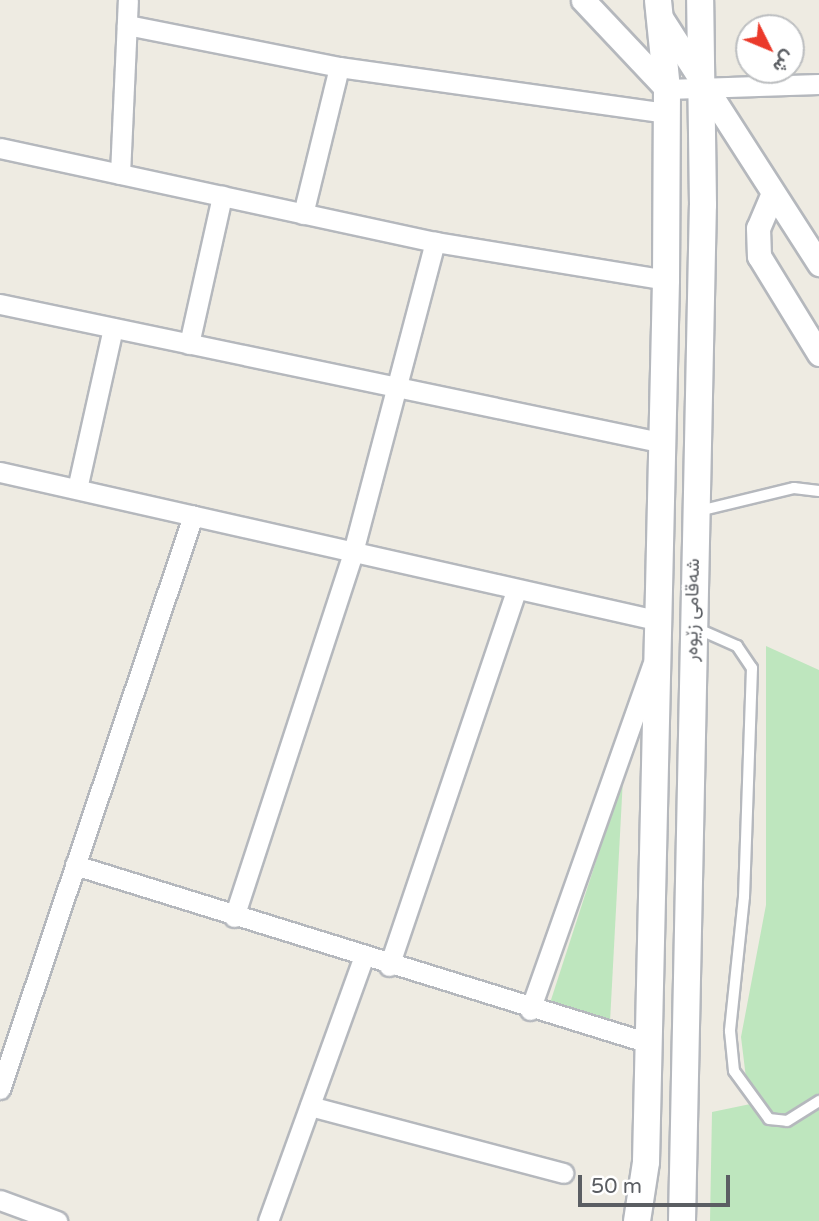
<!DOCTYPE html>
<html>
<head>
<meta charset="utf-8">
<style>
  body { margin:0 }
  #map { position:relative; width:819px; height:1221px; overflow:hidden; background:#eeebe2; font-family:"Varela Round",Vazirmatn,sans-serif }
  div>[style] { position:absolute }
  .green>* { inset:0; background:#bee6be }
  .roads { filter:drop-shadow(2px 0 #b5b8bd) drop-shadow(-2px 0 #b5b8bd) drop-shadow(0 2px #b5b8bd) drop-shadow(0 -2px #b5b8bd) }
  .service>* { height:10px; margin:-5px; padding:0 5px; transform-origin:5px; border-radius:5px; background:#fff }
  .minor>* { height:19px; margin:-9.5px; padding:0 9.5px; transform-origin:9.5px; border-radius:9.5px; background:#fff }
  .tertiary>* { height:23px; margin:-11.5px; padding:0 11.5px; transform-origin:11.5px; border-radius:11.5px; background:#fff }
  .secondary>* { height:26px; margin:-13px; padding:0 13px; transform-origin:13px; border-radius:13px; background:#fff }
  span { translate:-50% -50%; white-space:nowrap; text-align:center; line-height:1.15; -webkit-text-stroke:5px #fff; paint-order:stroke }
  .street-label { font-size:19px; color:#5b5e63 }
  .north { position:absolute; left:735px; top:14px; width:70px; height:70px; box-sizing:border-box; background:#fff; border:2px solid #bdbfc1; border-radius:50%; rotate:133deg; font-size:19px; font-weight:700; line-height:28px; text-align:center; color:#5b5e63 }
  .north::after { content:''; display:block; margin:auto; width:24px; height:32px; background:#eb3a2b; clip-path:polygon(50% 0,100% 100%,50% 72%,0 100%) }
  .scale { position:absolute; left:578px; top:1175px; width:152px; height:32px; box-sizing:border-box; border:4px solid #5b5e63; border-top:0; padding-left:9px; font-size:21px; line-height:24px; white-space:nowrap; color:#5b5e63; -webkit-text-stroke:5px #fff; paint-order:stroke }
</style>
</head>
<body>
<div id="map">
  <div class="green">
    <i style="clip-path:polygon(766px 646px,819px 670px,819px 1221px,710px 1221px,712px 1112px,760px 1102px,746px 1078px,741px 1037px,766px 905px)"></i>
    <i style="clip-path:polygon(623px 778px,610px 1022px,550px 1003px)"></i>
  </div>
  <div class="roads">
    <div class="service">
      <i style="left:699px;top:511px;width:98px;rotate:-13.6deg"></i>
      <i style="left:794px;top:488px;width:25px;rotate:7deg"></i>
      <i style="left:696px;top:628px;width:45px;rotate:23.7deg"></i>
      <i style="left:737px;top:646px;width:27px;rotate:56deg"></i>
      <i style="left:752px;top:668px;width:229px;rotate:92deg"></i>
      <i style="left:744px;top:897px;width:135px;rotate:96deg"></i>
      <i style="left:730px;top:1031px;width:40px;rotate:84.3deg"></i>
      <i style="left:734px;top:1071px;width:59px;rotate:53.9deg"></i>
      <i style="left:769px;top:1119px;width:18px;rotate:6deg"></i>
      <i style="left:787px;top:1121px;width:38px;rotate:-32deg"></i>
    </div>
    <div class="minor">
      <i style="left:127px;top:25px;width:216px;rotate:11.2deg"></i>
      <i style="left:339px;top:67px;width:330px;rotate:8deg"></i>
      <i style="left:667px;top:89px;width:152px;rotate:-1.9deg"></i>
      <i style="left:0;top:148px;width:445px;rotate:12.2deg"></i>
      <i style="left:435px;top:242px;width:234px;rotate:9.3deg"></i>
      <i style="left:120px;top:174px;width:174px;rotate:-87.4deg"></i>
      <i style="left:303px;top:214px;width:151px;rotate:-76.2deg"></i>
      <i style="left:0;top:304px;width:678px;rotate:11.82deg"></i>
      <i style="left:189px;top:344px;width:152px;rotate:-77.4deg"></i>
      <i style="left:0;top:472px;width:677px;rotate:12.72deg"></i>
      <i style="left:77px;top:489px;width:165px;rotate:-77.4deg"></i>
      <i style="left:75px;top:865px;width:601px;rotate:17.23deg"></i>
      <i style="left:234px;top:917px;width:384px;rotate:-71.9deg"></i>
      <i style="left:353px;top:552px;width:321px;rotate:-75.2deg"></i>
      <i style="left:389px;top:966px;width:397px;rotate:-71.3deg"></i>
      <i style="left:530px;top:1010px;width:366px;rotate:-70.5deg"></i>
      <i style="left:0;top:1089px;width:605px;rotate:-71.39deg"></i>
      <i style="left:310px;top:1106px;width:262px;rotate:14.8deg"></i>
      <i style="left:0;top:1200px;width:61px;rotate:20.2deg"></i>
      <i style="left:268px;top:1221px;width:280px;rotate:-70.1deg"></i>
    </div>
    <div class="tertiary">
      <i style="left:583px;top:0;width:122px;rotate:46.7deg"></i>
      <i style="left:660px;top:16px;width:295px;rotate:57.3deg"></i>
      <i style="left:773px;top:193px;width:38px;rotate:113deg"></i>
      <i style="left:758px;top:228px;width:28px;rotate:88deg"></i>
      <i style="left:759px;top:256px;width:115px;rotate:58.5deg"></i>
    </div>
    <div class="secondary">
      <i style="left:637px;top:1221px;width:60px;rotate:-81.3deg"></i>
      <i style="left:646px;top:1162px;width:882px;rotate:-88.7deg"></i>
      <i style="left:666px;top:280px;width:191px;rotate:-89.7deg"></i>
      <i style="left:667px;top:89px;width:89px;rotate:-95.8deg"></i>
      <i style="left:682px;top:1221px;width:1016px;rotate:-88.82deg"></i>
      <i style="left:703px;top:205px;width:205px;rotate:-90.8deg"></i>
    </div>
  </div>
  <div class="street-label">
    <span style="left:693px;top:610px;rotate:-89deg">شەقامی زێوەر</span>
  </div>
  <div class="north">ش</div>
  <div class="scale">50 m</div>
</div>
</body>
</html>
